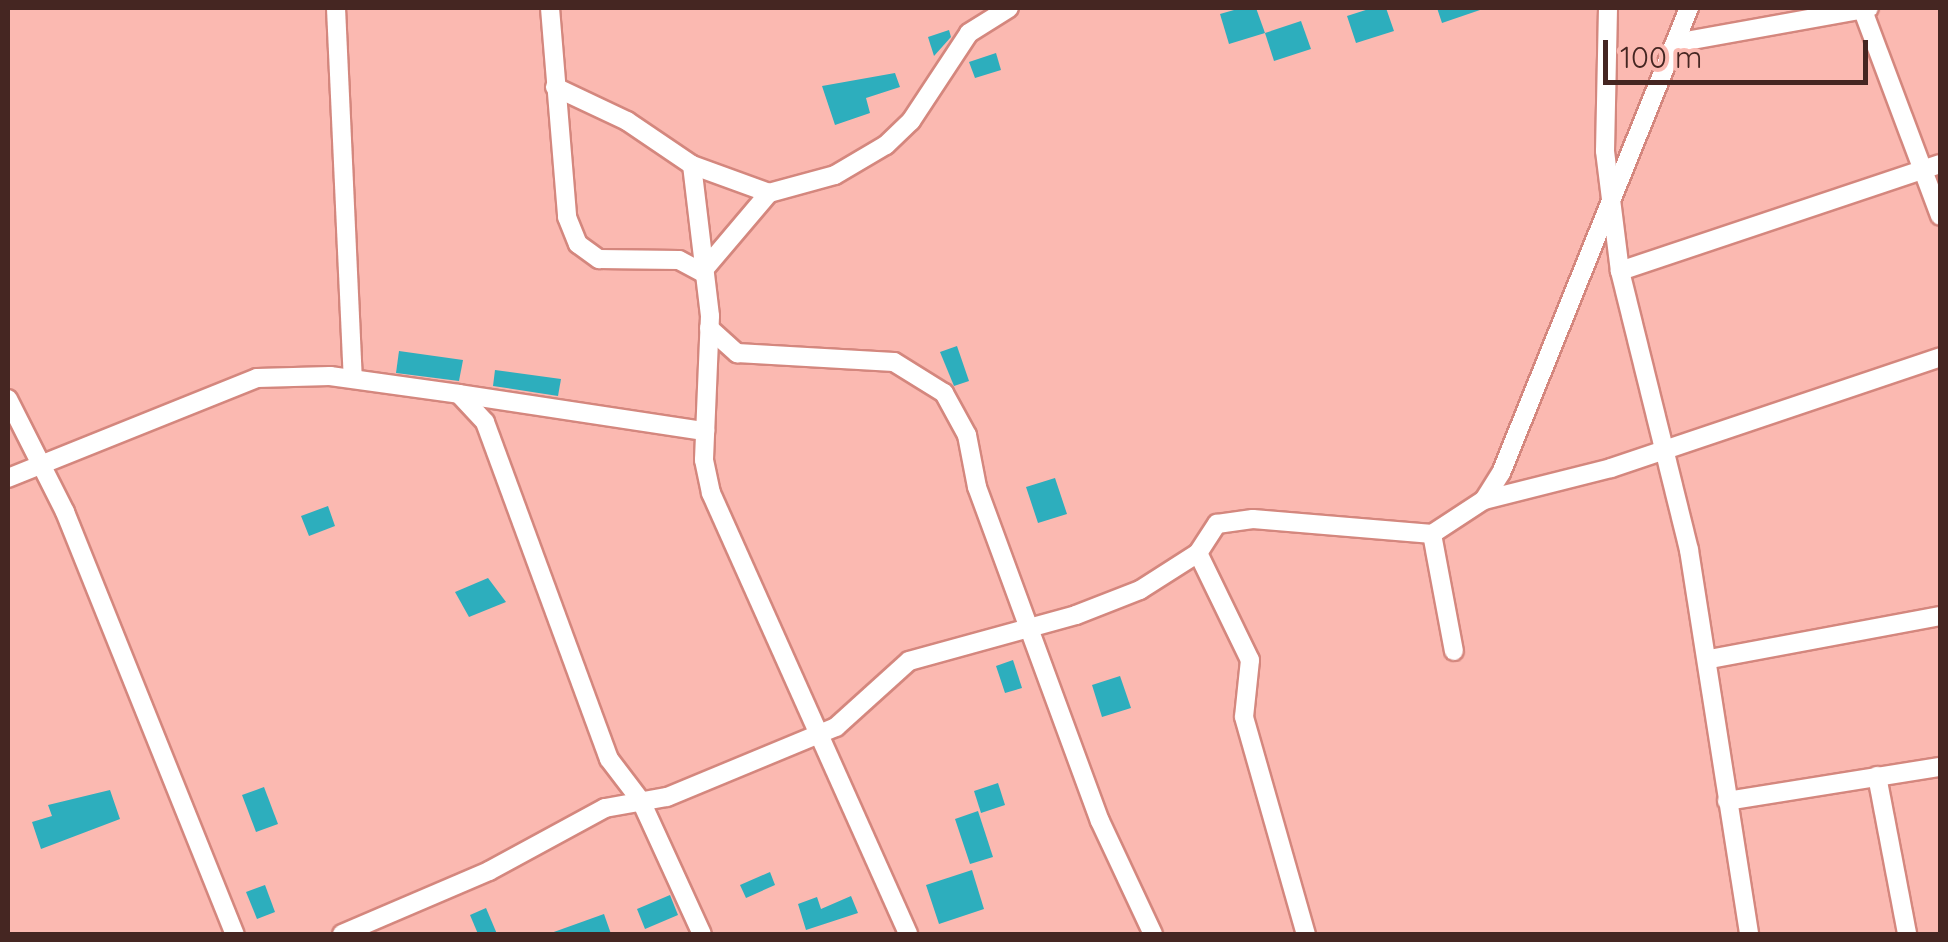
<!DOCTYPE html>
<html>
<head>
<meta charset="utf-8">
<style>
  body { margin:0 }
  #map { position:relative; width:1948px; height:942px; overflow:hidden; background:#fbb9b1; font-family:Quicksand,sans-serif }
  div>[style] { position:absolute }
  .building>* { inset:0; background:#2daebd }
  .roads { filter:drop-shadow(2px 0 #d4877e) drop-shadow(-2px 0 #d4877e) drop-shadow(0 2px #d4877e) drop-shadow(0 -2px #d4877e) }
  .street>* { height:18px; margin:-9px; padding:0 9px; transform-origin:9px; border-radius:9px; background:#fff }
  span { translate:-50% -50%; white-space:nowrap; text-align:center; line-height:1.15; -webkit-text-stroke:8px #fbb9b1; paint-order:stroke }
  .frame { position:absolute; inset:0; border:10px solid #452622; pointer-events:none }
  .scale { position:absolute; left:1603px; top:40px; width:265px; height:45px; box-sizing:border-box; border:5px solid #452622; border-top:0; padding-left:12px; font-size:30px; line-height:35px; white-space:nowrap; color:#452622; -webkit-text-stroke:8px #fbb9b1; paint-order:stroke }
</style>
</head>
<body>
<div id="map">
  <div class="building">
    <i style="clip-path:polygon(1241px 8px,1256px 8px,1265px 33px,1229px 44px,1220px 14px)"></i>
    <i style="clip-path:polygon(1372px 8px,1386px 8px,1394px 31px,1356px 43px,1347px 16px)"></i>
    <i style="clip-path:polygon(1437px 8px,1480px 8px,1480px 10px,1442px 23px)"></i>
    <i style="clip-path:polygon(1301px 21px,1311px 49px,1274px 61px,1265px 33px)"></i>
    <i style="clip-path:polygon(949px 30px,951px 37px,934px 56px,928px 37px)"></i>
    <i style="clip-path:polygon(996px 53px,1001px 70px,975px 78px,969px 62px)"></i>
    <i style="clip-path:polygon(895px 73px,900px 87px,866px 98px,870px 113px,835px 125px,822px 86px)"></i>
    <i style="clip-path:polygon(957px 346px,969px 381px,954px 386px,940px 352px)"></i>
    <i style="clip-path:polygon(399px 351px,463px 360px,459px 381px,396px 373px)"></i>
    <i style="clip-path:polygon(495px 370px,561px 379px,558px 396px,493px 386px)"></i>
    <i style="clip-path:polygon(1055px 478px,1067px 514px,1038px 523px,1026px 487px)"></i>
    <i style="clip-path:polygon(328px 506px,335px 526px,309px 536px,301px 516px)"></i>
    <i style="clip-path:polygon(488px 578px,506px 602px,469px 617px,455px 592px)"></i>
    <i style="clip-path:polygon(1013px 660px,1022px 688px,1005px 693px,996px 666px)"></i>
    <i style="clip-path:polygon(1120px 676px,1131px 708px,1102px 717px,1092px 685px)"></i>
    <i style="clip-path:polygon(998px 783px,1005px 805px,981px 813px,974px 791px)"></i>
    <i style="clip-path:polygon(264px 787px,278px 824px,256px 832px,242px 795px)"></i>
    <i style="clip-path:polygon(110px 790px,120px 819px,41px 849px,32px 822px,52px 816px,48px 805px)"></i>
    <i style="clip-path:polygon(978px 811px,993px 857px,970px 864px,955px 819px)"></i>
    <i style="clip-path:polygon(972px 870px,984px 909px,939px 924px,926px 885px)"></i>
    <i style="clip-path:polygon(770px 872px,775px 885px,746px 898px,740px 885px)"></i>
    <i style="clip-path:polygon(265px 885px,275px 912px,257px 919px,246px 892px)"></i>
    <i style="clip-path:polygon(670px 895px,678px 915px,645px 929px,637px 909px)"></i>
    <i style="clip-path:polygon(851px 896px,858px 913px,806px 930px,798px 904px,817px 897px,821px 909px)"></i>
    <i style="clip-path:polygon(486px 908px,497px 934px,478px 934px,470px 915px)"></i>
    <i style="clip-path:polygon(604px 914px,611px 934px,551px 934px,551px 933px)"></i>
  </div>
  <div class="roads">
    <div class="street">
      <i style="left:336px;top:8px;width:370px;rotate:87.4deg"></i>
      <i style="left:550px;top:8px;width:210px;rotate:85.3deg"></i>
      <i style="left:567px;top:217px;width:29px;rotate:68deg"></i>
      <i style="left:578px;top:244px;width:26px;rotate:36deg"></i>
      <i style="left:599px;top:259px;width:80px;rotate:0.7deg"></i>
      <i style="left:679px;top:260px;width:26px;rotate:28deg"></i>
      <i style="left:1608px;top:8px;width:143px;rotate:91.2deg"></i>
      <i style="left:1605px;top:151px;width:121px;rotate:82.9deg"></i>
      <i style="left:1620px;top:271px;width:287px;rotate:76.1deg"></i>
      <i style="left:1689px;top:550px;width:389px;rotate:81.1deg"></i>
      <i style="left:1862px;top:8px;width:222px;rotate:69.4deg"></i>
      <i style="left:1675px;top:43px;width:197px;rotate:-10.2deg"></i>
      <i style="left:555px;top:87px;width:80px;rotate:25.3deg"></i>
      <i style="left:627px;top:121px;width:78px;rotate:34.1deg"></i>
      <i style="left:692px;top:165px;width:82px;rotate:20deg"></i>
      <i style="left:769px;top:193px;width:68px;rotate:-15.3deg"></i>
      <i style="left:835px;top:175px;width:59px;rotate:-30.5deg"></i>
      <i style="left:886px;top:145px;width:35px;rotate:-44deg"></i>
      <i style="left:911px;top:121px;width:105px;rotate:-56.6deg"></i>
      <i style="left:969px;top:33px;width:47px;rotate:-32deg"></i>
      <i style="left:692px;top:165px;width:152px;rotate:83.2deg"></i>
      <i style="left:710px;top:316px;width:144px;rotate:92.4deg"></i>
      <i style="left:704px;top:460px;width:34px;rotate:78deg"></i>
      <i style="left:711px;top:493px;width:483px;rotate:65.9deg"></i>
      <i style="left:1620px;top:271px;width:337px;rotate:-18.5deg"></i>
      <i style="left:702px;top:272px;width:104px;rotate:-49.7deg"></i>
      <i style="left:709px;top:328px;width:38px;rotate:42deg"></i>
      <i style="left:737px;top:353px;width:157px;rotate:3.3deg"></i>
      <i style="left:894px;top:362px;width:59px;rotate:31.8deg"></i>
      <i style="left:944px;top:393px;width:48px;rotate:61.3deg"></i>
      <i style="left:967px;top:435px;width:53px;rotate:79.1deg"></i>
      <i style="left:977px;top:487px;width:356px;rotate:69.8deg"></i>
      <i style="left:1100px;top:821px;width:125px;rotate:64.9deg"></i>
      <i style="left:459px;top:394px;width:249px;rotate:8.6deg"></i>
      <i style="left:8px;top:399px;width:127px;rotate:63.2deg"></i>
      <i style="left:65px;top:512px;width:455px;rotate:68.1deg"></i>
      <i style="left:8px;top:478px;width:268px;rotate:-21.9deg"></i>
      <i style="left:257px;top:378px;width:73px;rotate:-1.6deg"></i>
      <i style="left:330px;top:376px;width:130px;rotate:7.9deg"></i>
      <i style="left:459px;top:394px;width:38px;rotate:47deg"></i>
      <i style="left:485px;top:422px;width:359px;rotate:69.8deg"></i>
      <i style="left:609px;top:759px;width:53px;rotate:52.7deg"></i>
      <i style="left:641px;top:801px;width:146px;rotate:65.4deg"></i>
      <i style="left:1484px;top:500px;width:32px;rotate:-58deg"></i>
      <i style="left:1501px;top:473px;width:502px;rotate:-67.99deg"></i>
      <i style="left:1432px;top:534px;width:119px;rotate:79.4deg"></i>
      <i style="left:1198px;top:553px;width:119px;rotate:64.1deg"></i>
      <i style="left:1250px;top:660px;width:57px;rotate:96deg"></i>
      <i style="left:1244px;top:717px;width:226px;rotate:74.1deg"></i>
      <i style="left:1710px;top:659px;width:234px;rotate:-10.6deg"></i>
      <i style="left:1877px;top:776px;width:161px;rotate:79.2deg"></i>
      <i style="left:1727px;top:801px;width:216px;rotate:-9.1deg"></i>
      <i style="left:342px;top:934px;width:160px;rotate:-23.2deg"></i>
      <i style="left:489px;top:871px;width:132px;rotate:-28.5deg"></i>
      <i style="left:605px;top:808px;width:63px;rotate:-10.1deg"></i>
      <i style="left:667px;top:797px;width:183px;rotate:-22.5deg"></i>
      <i style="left:836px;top:727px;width:98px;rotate:-42.1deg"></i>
      <i style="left:909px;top:661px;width:173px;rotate:-15.4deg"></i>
      <i style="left:1076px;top:615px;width:69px;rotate:-21.3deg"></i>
      <i style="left:1140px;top:590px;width:69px;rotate:-32.5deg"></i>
      <i style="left:1198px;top:553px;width:35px;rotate:-57deg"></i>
      <i style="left:1217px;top:524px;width:36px;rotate:-8deg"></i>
      <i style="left:1253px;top:519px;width:180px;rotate:4.8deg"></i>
      <i style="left:1432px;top:534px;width:62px;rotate:-33.2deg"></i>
      <i style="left:1484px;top:500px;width:131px;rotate:-14.1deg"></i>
      <i style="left:1611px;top:468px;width:347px;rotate:-18.6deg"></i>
    </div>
  </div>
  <div class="frame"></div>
  <div class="scale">100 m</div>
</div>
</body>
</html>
